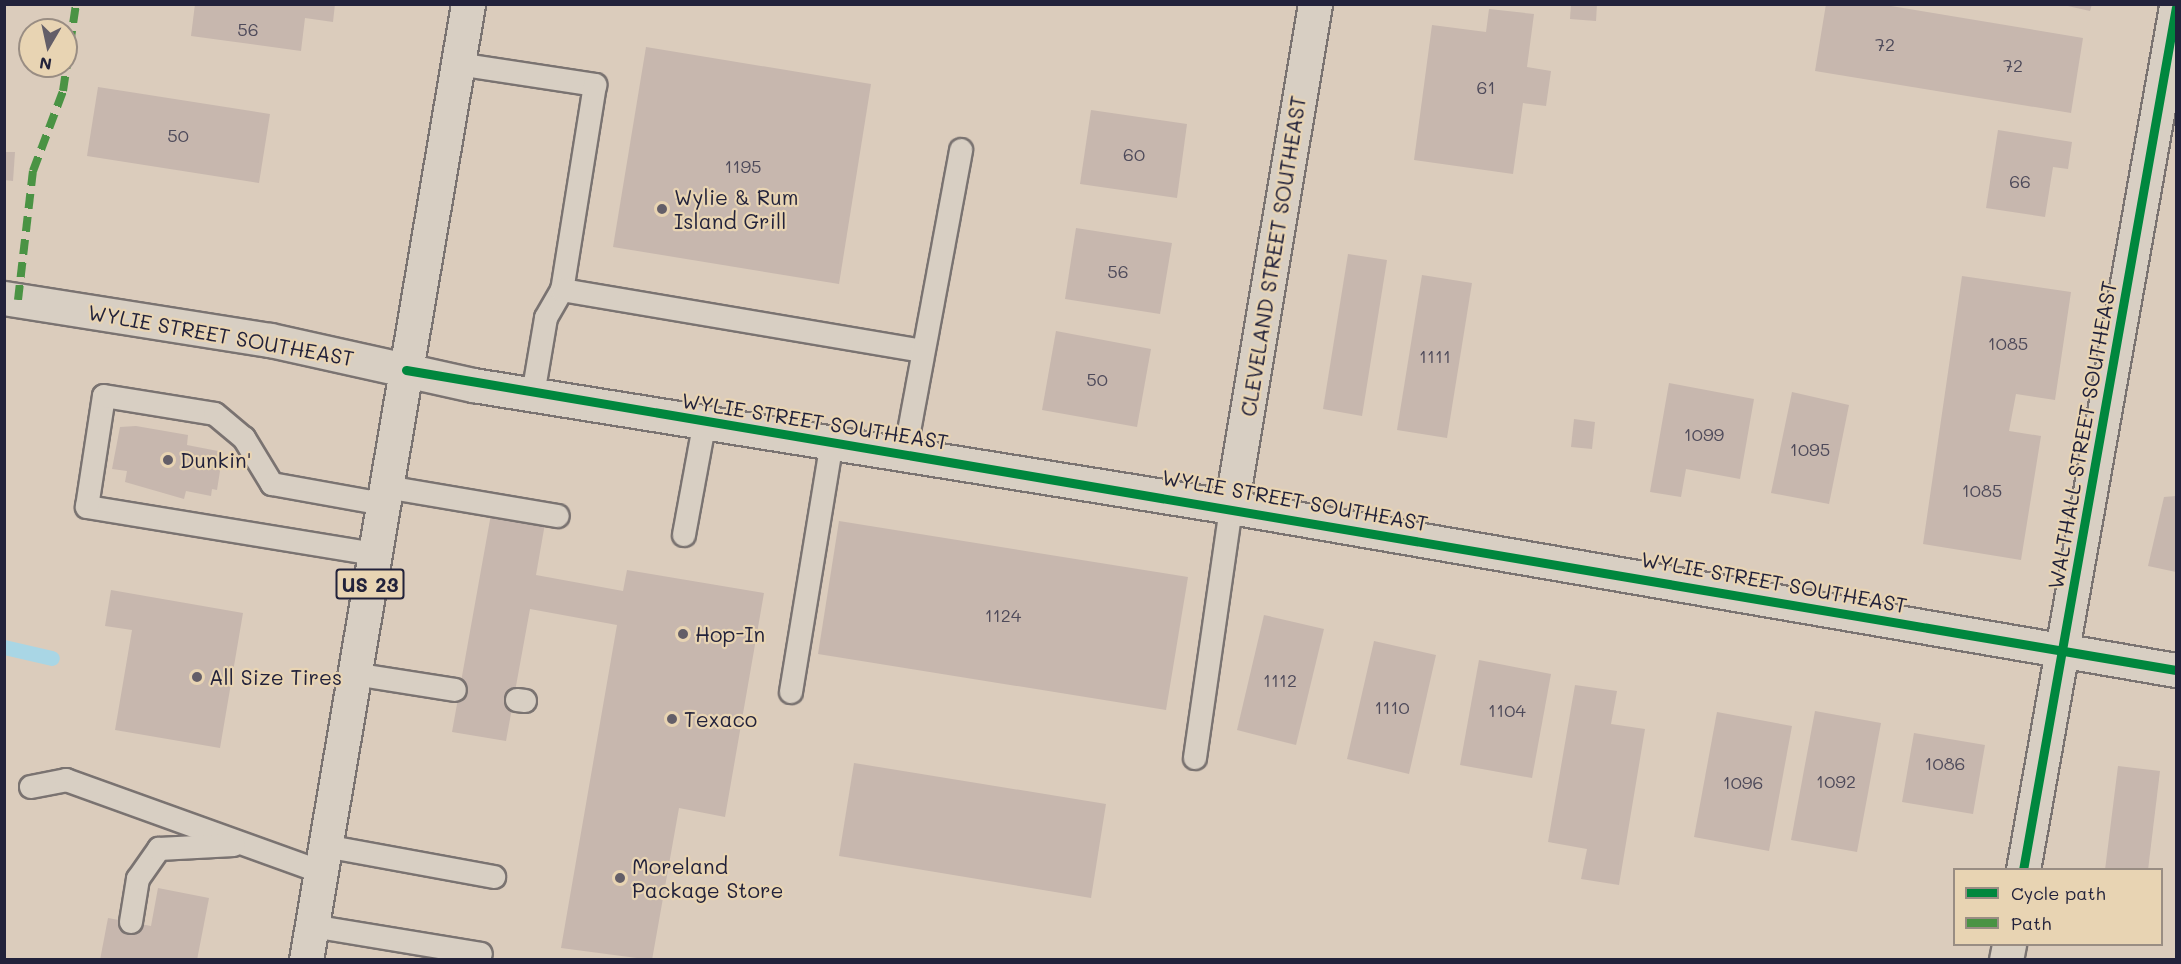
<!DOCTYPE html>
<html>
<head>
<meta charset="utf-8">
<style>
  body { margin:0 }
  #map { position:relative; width:2181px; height:964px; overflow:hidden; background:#dbccbc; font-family:Mali,sans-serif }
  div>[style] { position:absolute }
  .stream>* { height:15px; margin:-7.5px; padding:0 7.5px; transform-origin:7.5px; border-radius:7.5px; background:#a9d6e5 }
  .building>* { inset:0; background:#c7b7ae }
  .roads { filter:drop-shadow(2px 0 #7a7371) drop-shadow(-2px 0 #7a7371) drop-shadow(0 2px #7a7371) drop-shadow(0 -2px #7a7371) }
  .service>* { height:22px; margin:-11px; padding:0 11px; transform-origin:11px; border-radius:11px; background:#d8cfc3 }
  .minor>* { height:33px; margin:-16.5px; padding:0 16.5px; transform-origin:16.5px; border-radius:16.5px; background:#d8cfc3 }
  .trunk>* { height:33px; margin:-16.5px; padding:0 16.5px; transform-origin:16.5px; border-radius:16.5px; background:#d8cfc3 }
  .quiet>* { height:8px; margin-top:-4px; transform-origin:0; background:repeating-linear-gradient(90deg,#4a9344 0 15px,transparent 0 23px) }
  .cycleway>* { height:9px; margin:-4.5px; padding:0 4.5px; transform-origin:4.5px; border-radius:4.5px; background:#00873e }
  .dots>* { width:16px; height:16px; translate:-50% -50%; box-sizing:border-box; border:3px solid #e8d4b3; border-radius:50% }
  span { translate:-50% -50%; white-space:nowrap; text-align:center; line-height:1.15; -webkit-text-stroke:4.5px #e8d4b3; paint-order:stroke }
  .number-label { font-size:18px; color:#4e4a5a }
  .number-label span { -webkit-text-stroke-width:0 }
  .shield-label span { padding:2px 4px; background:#e8d4b3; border:2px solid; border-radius:4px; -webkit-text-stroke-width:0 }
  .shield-label { font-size:20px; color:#22223b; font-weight:700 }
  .poi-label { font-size:21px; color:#22223b }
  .left { translate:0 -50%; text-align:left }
  .street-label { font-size:21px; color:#22223b }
  .frame { position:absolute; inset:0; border:6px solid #22223b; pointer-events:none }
  .legend { position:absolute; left:1953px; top:868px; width:210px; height:78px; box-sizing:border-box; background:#e8d4b3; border:2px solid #998d83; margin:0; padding:8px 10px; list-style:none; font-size:18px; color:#22223b }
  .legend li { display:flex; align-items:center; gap:12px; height:30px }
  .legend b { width:30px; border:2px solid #998d83 }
  .north { position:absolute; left:18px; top:18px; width:60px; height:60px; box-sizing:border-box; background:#e8d4b3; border:2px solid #998d83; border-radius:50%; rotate:189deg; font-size:16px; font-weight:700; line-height:24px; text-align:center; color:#22223b }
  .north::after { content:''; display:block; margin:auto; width:21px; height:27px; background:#635e68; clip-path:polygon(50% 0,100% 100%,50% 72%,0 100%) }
</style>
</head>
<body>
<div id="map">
  <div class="stream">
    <i style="left:4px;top:647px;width:49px;rotate:12.9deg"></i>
  </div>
  <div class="building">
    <i style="clip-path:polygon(195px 4px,335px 4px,333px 22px,305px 18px,301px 51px,191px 36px)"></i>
    <i style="clip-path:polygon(1571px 4px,1597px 4px,1596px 21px,1570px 19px)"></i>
    <i style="clip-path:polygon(1826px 4px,1879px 4px,2083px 38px,2071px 113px,1815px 71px)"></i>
    <i style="clip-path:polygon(2059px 4px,2092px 4px,2090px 11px)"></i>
    <i style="clip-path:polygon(1489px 9px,1534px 14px,1527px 67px,1551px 71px,1546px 106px,1523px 103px,1513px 174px,1414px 160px,1432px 25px,1486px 32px)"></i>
    <i style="clip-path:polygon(646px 47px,871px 84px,839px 284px,613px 247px)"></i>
    <i style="clip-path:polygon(98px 87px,270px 114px,259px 183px,87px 156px)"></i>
    <i style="clip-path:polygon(1091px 110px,1187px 124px,1177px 198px,1080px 184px)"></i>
    <i style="clip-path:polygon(1998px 130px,2072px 142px,2068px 169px,2053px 167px,2045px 217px,1986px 208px)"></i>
    <i style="clip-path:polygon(4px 152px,15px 152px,13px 181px,4px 180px)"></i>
    <i style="clip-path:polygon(1076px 228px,1172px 243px,1160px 314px,1065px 299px)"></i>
    <i style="clip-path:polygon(1348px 254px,1387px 260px,1362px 416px,1323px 409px)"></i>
    <i style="clip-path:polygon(1422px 275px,1472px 283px,1447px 438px,1397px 430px)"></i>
    <i style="clip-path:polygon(1962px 276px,2071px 292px,2055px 400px,2016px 394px,2012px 415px,2009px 431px,2041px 436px,2021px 560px,1923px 544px)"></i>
    <i style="clip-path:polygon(1056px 331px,1151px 349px,1137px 427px,1042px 410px)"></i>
    <i style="clip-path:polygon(1669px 383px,1754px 399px,1740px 479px,1686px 469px,1681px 497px,1650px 492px)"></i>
    <i style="clip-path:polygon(1792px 392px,1849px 405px,1829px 504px,1771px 493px)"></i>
    <i style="clip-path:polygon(1574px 419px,1595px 422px,1592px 449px,1571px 447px)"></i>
    <i style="clip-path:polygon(136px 426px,188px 435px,187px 445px,223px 452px,217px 490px,212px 489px,211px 496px,186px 491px,184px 499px,125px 482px,127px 471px,112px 469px,120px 427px)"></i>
    <i style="clip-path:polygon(2176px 496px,2176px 572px,2148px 566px,2164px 497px)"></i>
    <i style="clip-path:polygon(493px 503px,547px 512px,536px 575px,623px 591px,627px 570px,764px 593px,725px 817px,679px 808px,652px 960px,561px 948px,617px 625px,530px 609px,506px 741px,452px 732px)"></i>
    <i style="clip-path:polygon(839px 521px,1188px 577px,1166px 710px,818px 654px)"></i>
    <i style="clip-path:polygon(111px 590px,243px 613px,220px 748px,115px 730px,132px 630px,105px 626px)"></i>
    <i style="clip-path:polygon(1264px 615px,1324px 629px,1296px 745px,1237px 730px)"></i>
    <i style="clip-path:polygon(1374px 641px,1436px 655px,1409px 774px,1347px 759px)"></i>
    <i style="clip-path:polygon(1479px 660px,1551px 674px,1532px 778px,1460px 765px)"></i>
    <i style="clip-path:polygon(1575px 685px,1617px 691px,1611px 724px,1645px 729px,1619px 885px,1581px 879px,1587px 849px,1548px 842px)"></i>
    <i style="clip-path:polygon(1815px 711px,1881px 723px,1857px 852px,1791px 840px)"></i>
    <i style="clip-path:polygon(1717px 712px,1792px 726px,1769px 851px,1694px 837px)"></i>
    <i style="clip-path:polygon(1914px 733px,1985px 745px,1973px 814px,1902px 802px)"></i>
    <i style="clip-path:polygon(854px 763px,1106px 804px,1091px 898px,839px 856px)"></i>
    <i style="clip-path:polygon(2118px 766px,2160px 771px,2148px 870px,2105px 870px)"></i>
    <i style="clip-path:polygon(158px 888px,209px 898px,197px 960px,100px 960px,108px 918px,151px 926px)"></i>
  </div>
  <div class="roads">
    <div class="service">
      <i style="left:458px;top:64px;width:139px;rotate:8.7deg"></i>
      <i style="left:595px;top:85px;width:208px;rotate:99.1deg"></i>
      <i style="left:562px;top:290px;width:32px;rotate:120deg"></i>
      <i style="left:546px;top:318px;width:78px;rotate:99.6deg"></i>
      <i style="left:562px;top:290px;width:366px;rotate:9.6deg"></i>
      <i style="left:905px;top:453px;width:308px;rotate:-79.5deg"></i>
      <i style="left:386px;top:487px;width:174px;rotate:9.6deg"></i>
      <i style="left:684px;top:535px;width:116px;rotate:-79.6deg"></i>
      <i style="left:375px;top:554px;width:292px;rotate:-170.7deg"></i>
      <i style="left:87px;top:507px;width:112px;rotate:-81.3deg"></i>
      <i style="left:104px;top:396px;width:112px;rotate:9.2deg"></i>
      <i style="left:215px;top:414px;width:38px;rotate:40deg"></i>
      <i style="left:244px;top:438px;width:54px;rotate:58.7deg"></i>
      <i style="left:272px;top:484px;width:113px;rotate:10.2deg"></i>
      <i style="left:354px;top:674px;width:102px;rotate:9deg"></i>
      <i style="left:791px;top:692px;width:253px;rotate:-80.7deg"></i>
      <i style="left:517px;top:700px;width:8px;rotate:7deg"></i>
      <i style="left:1195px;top:758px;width:254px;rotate:-81.8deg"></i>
      <i style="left:31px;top:787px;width:36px;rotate:-11deg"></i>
      <i style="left:66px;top:780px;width:271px;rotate:19.8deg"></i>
      <i style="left:325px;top:846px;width:172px;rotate:10.4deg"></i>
      <i style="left:131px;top:922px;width:44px;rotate:-80.8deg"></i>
      <i style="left:138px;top:879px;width:37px;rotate:-55deg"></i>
      <i style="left:159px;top:849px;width:75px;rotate:-3.1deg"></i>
      <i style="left:312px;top:926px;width:171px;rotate:9.4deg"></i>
    </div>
    <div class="minor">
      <i style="left:4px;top:298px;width:269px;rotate:9deg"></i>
      <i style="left:270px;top:340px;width:208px;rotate:12.5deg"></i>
      <i style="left:473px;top:385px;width:768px;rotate:9.14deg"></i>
      <i style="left:1231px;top:507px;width:959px;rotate:9.79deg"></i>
      <i style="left:1231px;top:507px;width:510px;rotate:-80.52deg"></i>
      <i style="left:2023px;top:870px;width:876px;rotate:-79.95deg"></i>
      <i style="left:2006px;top:960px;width:16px;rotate:-79deg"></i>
    </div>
    <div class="trunk">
      <i style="left:306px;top:960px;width:970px;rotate:-80.38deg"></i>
    </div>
  </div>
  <div class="quiet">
    <i style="left:18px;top:300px;width:130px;rotate:-83.4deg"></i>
    <i style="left:33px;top:171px;width:85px;rotate:-69.4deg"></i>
    <i style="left:63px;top:91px;width:88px;rotate:-81.5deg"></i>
  </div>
  <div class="cycleway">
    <i style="left:406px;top:370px;width:1795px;rotate:9.62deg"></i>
    <i style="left:2023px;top:870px;width:876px;rotate:-79.95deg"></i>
  </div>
  <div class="dots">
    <i style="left:662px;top:209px;background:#635e68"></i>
    <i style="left:168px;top:460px;background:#635e68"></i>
    <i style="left:683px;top:634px;background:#635e68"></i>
    <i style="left:197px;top:677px;background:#635e68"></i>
    <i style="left:672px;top:719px;background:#635e68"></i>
    <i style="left:620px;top:878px;background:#635e68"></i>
  </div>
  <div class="number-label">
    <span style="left:248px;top:29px">56</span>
    <span style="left:1885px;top:44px">72</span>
    <span style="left:2013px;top:65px">72</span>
    <span style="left:1486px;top:87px">61</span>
    <span style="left:178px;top:135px">50</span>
    <span style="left:1134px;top:154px">60</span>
    <span style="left:743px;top:166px">1195</span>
    <span style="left:2020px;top:181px">66</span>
    <span style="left:1118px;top:271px">56</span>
    <span style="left:2008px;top:343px">1085</span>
    <span style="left:1435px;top:356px">1111</span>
    <span style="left:1097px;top:379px">50</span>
    <span style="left:1704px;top:434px">1099</span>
    <span style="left:1810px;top:449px">1095</span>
    <span style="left:1982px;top:490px">1085</span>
    <span style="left:1003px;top:615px">1124</span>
    <span style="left:1280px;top:680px">1112</span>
    <span style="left:1392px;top:707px">1110</span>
    <span style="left:1507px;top:710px">1104</span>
    <span style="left:1945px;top:763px">1086</span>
    <span style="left:1836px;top:781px">1092</span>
    <span style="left:1743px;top:782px">1096</span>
  </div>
  <div class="shield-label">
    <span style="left:370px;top:584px">US 23</span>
  </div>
  <div class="poi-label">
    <span class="left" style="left:674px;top:209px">Wylie &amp; Rum<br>Island Grill</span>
    <span class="left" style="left:180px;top:460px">Dunkin'</span>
    <span class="left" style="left:695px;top:634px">Hop-In</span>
    <span class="left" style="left:209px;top:677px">All Size Tires</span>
    <span class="left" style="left:684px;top:719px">Texaco</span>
    <span class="left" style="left:632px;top:878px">Moreland<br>Package Store</span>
  </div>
  <div class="street-label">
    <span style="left:1273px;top:256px;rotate:-81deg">CLEVELAND STREET SOUTHEAST</span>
    <span style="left:221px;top:335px;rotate:10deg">WYLIE STREET SOUTHEAST</span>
    <span style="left:815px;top:421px;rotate:9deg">WYLIE STREET SOUTHEAST</span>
    <span style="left:2082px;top:435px;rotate:-80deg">WALTHALL STREET SOUTHEAST</span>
    <span style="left:1295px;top:500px;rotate:10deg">WYLIE STREET SOUTHEAST</span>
    <span style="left:1774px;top:582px;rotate:10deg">WYLIE STREET SOUTHEAST</span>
  </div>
  <div class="frame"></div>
  <ul class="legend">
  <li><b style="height:8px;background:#00873e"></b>Cycle path</li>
  <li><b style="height:8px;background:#4a9344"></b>Path</li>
  </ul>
  <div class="north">N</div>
</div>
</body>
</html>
